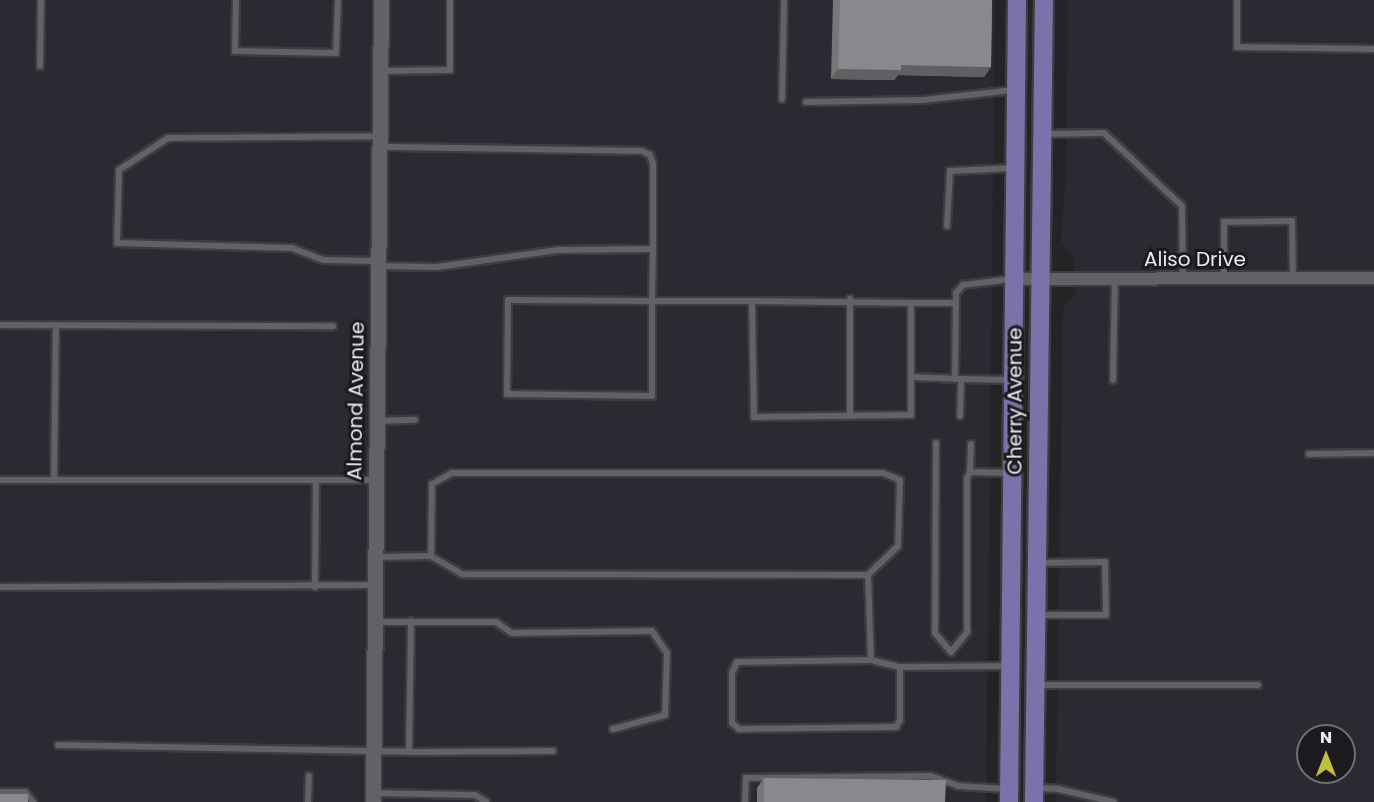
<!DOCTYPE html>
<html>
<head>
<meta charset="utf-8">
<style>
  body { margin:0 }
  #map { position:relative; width:1374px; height:802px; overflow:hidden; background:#242427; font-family:Poppins,sans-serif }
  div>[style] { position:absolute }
  .built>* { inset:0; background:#2a2a33 }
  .roads { filter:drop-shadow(2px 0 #3e3e41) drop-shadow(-2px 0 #3e3e41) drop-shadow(0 2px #3e3e41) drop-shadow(0 -2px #3e3e41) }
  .service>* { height:6px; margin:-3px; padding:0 3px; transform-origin:3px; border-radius:3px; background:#626266 }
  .minor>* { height:12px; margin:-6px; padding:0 6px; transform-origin:6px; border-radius:6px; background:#626266 }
  .tertiary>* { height:15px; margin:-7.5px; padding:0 7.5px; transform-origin:7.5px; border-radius:7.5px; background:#626266 }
  .primary>* { height:18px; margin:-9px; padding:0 9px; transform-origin:9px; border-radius:9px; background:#7a73a9 }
  .wall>* { inset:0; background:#767679 }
  .shaded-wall>* { inset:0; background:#606063 }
  .building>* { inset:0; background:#89898d }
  span { translate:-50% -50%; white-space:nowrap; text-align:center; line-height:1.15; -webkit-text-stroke:6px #1b1a1e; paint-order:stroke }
  .street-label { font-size:20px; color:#ececee }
  .north { position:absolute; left:1296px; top:724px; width:60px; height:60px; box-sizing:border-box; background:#1b1a1e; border:2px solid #6f6e71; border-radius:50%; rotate:0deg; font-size:16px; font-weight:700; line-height:24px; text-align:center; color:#ececee }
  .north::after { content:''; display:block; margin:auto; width:21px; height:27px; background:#c0be41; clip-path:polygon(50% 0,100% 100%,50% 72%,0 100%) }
</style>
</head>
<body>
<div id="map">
  <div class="built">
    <i style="clip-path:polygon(0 0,995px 0,986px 802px,0 802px)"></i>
    <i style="clip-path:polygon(evenodd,1068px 0,1374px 0,1374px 802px,1056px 802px,1063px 308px,1076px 295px,1074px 259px,1061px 241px,1066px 171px,1068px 0,1308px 736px,1344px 736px,1344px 772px,1308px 772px,1308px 736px)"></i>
  </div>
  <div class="roads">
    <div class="service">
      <i style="left:236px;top:0;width:51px;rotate:91.1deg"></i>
      <i style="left:235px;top:51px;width:101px;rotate:1.1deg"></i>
      <i style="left:336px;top:53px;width:53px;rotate:-87.8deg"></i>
      <i style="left:1237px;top:0;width:47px;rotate:90deg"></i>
      <i style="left:1237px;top:47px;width:137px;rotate:0.8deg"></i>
      <i style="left:40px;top:66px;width:66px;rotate:-89.1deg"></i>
      <i style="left:381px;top:71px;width:69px;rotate:-0.8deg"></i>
      <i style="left:450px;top:70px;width:70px;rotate:-90deg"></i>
      <i style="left:782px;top:99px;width:99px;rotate:-88.8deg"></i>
      <i style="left:806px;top:102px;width:117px;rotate:-1deg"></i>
      <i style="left:923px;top:100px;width:91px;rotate:-6.3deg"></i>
      <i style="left:1045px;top:134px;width:59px;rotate:-1deg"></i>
      <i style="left:1104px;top:133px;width:107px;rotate:43.1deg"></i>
      <i style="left:1182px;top:206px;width:72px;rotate:89.2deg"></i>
      <i style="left:947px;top:226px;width:55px;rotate:-86.9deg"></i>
      <i style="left:950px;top:171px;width:64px;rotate:-2.7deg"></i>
      <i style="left:653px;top:249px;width:52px;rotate:91.1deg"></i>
      <i style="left:652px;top:301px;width:144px;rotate:-179.6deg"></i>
      <i style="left:508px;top:300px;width:94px;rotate:90.6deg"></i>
      <i style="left:507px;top:394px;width:145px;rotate:0.8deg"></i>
      <i style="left:652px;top:396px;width:95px;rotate:-90deg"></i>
      <i style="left:652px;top:301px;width:100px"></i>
      <i style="left:377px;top:261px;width:54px;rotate:-178.9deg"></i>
      <i style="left:323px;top:260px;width:33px;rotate:-159deg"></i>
      <i style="left:292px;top:248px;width:175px;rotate:-178.4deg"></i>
      <i style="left:117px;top:243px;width:73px;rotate:-88.4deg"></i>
      <i style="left:119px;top:170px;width:59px;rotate:-33.1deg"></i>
      <i style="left:168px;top:138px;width:211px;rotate:-0.5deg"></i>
      <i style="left:379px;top:266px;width:58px;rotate:1deg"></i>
      <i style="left:437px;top:267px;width:122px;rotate:-8deg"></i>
      <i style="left:558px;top:250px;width:95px;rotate:-0.6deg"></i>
      <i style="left:653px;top:249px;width:85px;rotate:-90deg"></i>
      <i style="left:653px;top:164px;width:9px;rotate:-108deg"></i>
      <i style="left:650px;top:155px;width:9px;rotate:-153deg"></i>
      <i style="left:642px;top:151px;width:262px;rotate:-179.1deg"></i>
      <i style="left:1224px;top:278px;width:56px;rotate:-90deg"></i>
      <i style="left:1224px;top:222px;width:68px;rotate:-0.8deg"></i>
      <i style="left:1292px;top:221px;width:57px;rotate:89deg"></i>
      <i style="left:850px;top:299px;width:117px;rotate:90deg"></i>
      <i style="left:911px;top:303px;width:45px"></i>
      <i style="left:0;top:325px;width:333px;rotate:0.2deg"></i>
      <i style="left:911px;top:377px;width:38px;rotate:90deg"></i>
      <i style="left:911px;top:415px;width:157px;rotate:179.3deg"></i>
      <i style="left:754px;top:417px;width:116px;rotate:-91deg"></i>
      <i style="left:752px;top:301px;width:159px;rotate:0.7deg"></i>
      <i style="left:911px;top:303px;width:74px;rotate:90deg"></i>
      <i style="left:911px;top:377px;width:50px;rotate:2.3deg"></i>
      <i style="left:955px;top:379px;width:86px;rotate:-89.3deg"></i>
      <i style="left:956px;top:293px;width:11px;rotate:-49deg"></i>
      <i style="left:963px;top:285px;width:49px;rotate:-7deg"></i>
      <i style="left:1113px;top:380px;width:101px;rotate:-88.9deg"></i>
      <i style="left:960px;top:416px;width:37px;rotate:-88deg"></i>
      <i style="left:961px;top:379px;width:49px;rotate:1.2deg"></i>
      <i style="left:377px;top:421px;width:38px;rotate:-2deg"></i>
      <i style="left:936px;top:443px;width:190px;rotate:90.3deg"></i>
      <i style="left:935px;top:633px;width:25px;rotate:50deg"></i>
      <i style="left:951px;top:652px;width:26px;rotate:-51deg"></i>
      <i style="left:967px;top:632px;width:154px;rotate:-90deg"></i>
      <i style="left:967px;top:478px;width:7px;rotate:-63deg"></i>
      <i style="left:970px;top:472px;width:40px;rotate:1.4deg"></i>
      <i style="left:1309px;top:454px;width:65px;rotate:-0.9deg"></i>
      <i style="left:970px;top:472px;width:28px;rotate:-88deg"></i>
      <i style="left:0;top:480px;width:374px"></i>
      <i style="left:54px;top:480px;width:155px;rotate:-89.3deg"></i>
      <i style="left:376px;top:557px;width:55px;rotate:-1deg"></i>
      <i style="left:431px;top:556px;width:72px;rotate:-89.2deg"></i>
      <i style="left:432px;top:484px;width:23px;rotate:-29deg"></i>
      <i style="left:452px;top:473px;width:431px"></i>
      <i style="left:883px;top:473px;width:18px;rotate:22deg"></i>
      <i style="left:900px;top:480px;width:66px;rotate:91.7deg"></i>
      <i style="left:898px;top:546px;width:42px;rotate:136deg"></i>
      <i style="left:868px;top:575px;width:406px;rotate:-179.9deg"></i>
      <i style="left:462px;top:574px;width:36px;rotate:-150deg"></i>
      <i style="left:1038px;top:563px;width:67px;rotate:-0.9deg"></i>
      <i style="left:1105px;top:562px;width:53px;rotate:88.9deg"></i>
      <i style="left:1106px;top:615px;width:68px;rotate:180deg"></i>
      <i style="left:868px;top:575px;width:85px;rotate:88deg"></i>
      <i style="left:871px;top:660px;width:30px;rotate:14deg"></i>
      <i style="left:900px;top:667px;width:53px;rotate:90deg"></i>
      <i style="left:900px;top:720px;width:8px;rotate:120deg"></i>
      <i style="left:896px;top:727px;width:157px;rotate:179.3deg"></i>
      <i style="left:739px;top:729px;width:9px;rotate:-139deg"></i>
      <i style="left:732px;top:723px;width:50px;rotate:-90deg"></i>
      <i style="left:732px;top:673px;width:12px;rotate:-66deg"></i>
      <i style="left:737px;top:662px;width:134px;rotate:-0.9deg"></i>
      <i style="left:0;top:587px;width:374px;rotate:-0.3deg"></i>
      <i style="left:315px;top:587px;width:107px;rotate:-89.5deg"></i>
      <i style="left:375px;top:622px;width:121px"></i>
      <i style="left:496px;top:622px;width:19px;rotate:35deg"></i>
      <i style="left:512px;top:633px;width:140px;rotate:-0.8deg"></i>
      <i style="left:652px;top:631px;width:27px;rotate:56deg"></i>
      <i style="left:667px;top:653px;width:62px;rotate:91.8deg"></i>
      <i style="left:665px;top:715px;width:54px;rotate:164.9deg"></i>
      <i style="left:900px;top:667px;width:108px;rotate:-0.5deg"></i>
      <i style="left:1036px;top:685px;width:222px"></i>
      <i style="left:58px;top:745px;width:351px;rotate:1.1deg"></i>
      <i style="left:409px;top:752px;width:144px;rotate:-0.4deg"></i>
      <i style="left:409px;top:752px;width:131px;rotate:-89.1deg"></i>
      <i style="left:1035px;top:788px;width:23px;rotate:2deg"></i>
      <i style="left:1058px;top:789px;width:57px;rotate:13.1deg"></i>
      <i style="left:0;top:792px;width:25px"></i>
      <i style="left:25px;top:792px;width:13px;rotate:51deg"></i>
      <i style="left:373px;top:793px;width:102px;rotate:1.1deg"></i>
      <i style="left:475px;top:795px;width:13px;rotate:32deg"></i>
      <i style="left:308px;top:802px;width:26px;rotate:-88deg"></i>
      <i style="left:745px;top:802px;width:24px;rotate:-88deg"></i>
      <i style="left:746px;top:778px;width:185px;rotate:-0.6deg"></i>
      <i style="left:931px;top:776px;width:29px;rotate:20deg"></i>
      <i style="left:958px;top:786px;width:49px;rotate:3.5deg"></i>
    </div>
    <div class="minor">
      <i style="left:1015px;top:279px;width:359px;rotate:-0.2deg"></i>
    </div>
    <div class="tertiary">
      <i style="left:373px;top:802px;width:802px;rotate:-89.43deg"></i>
    </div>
    <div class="primary">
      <i style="left:1009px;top:802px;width:802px;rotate:-89.43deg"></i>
      <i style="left:1034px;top:802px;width:802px;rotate:-89.29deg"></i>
    </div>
  </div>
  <div class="wall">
    <i style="clip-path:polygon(833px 0,992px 0,991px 67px,984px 77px,898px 75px,894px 80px,831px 79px)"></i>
    <i style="clip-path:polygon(764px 778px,945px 802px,757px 802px,757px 788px)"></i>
  </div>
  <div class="shaded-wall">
    <i style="clip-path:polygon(901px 65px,991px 67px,984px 77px,898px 75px,894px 80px,831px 79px,838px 69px)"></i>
  </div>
  <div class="building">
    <i style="clip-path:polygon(840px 0,992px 0,991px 67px,901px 65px,901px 70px,838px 69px)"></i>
    <i style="clip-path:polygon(764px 778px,946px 780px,945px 802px,764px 802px)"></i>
    <i style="clip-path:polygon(0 794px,28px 794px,28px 802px,0 802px)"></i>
  </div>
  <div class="street-label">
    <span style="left:1195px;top:259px">Aliso Drive</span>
    <span style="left:356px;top:401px;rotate:-89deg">Almond Avenue</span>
    <span style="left:1015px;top:401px;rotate:-90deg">Cherry Avenue</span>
  </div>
  <div class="north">N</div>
</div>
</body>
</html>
